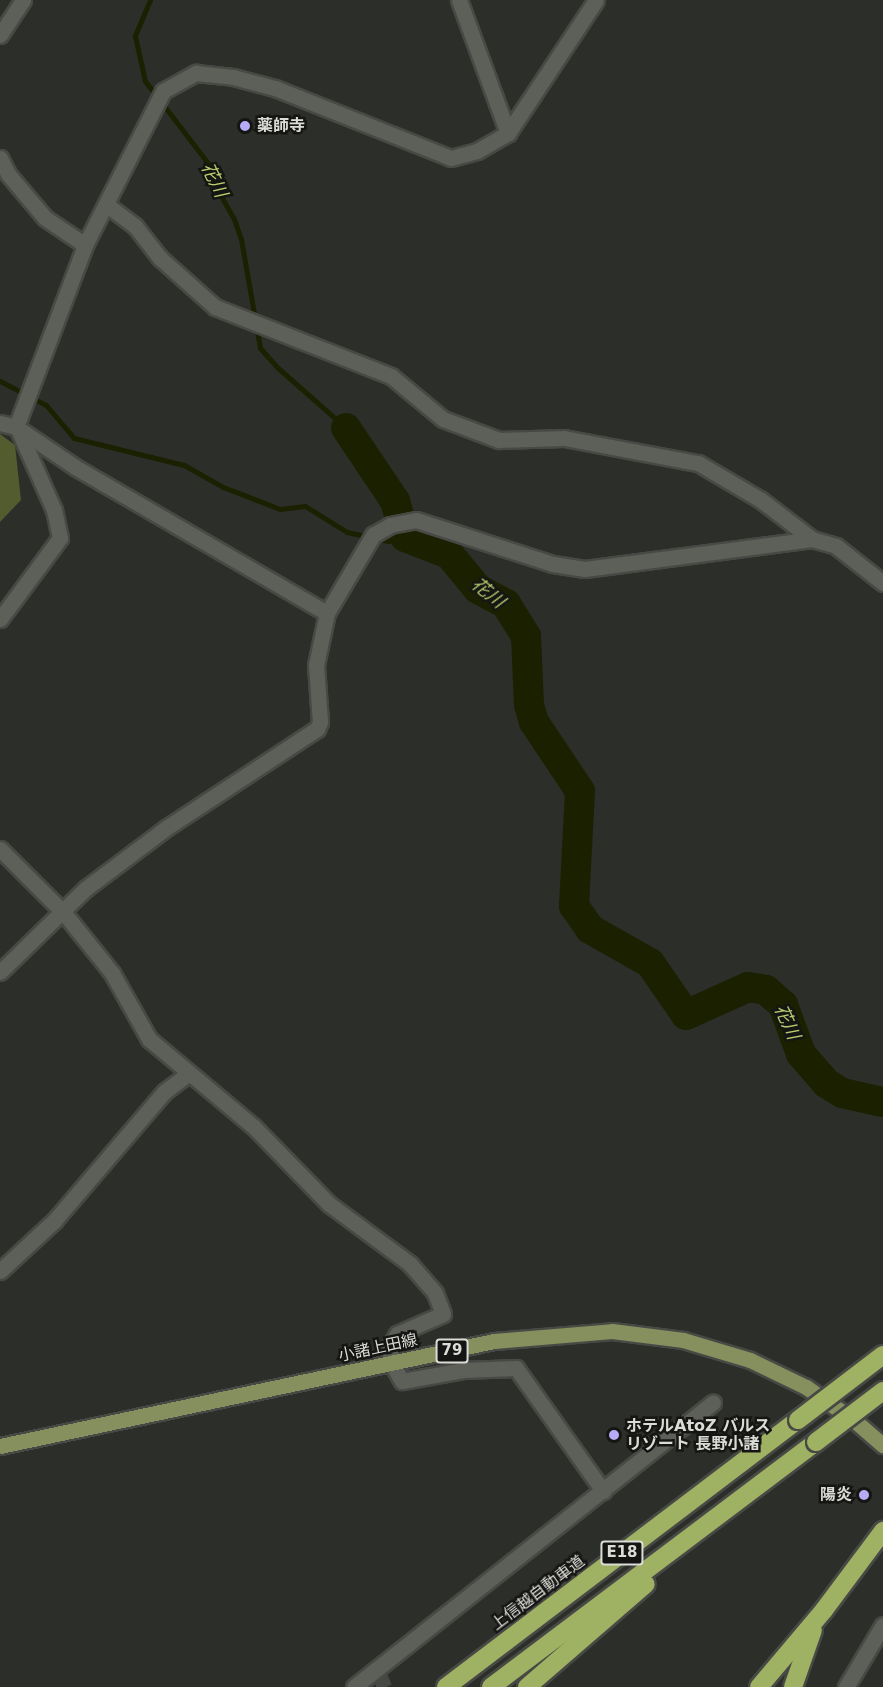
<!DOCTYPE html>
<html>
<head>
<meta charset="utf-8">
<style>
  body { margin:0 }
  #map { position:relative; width:883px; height:1687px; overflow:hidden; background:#2c2e29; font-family:"DejaVu Sans","Noto Sans JP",sans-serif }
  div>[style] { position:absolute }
  .green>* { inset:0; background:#525c2f }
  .stream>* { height:5px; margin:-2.5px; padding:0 2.5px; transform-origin:2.5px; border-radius:2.5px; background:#1b2100 }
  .river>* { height:30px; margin:-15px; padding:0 15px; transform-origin:15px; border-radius:15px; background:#1b2100 }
  .minor-tunnel>* { height:15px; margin-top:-7.5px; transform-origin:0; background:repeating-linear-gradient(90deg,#464843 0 15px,transparent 0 23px) }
  .roads { filter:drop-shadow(2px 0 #484945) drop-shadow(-2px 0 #484945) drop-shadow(0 2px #484945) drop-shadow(0 -2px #484945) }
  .minor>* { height:15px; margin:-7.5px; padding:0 7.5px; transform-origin:7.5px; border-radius:7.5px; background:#5d5f59 }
  .major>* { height:15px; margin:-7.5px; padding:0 7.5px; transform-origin:7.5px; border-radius:7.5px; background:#85905e }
  .highway>* { height:18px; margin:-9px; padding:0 9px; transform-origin:9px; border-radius:9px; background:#9fb162 }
  .bridges { filter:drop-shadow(2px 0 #484945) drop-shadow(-2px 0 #484945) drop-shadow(0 2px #484945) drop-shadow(0 -2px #484945) }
  .highway-bridge>* { height:18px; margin:-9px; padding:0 9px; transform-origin:9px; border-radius:9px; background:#9fb162 }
  .dots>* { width:16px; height:16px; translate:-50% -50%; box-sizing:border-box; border:3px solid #151613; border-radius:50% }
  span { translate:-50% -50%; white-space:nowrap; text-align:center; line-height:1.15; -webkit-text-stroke:5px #151613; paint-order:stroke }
  .shield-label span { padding:2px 4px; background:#151613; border:2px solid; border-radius:4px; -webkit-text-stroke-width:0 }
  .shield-label { font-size:15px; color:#dbdcd8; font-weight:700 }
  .poi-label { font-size:16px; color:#dbdcd8; font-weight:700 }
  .left { translate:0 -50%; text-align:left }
  .right { translate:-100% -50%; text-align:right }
  .street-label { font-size:16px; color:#dbdcd8 }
  .water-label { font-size:18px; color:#b8ce6d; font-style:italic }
</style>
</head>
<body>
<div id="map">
  <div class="green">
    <i style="clip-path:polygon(0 434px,15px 445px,21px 500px,0 522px)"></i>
  </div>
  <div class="stream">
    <i style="left:150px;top:0;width:39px;rotate:113deg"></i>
    <i style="left:135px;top:36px;width:46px;rotate:77.5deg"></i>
    <i style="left:145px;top:81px;width:108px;rotate:52.5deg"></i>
    <i style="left:211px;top:167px;width:28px;rotate:72deg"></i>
    <i style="left:220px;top:194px;width:29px;rotate:61deg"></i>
    <i style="left:234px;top:219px;width:21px;rotate:71deg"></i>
    <i style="left:241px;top:239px;width:111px;rotate:80.1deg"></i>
    <i style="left:260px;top:348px;width:27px;rotate:48deg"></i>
    <i style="left:278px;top:368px;width:91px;rotate:41.4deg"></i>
    <i style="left:0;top:381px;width:52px;rotate:27.6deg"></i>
    <i style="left:46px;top:405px;width:43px;rotate:49.7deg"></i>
    <i style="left:74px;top:438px;width:113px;rotate:13.8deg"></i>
    <i style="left:184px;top:465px;width:45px;rotate:29.4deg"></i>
    <i style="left:223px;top:487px;width:61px;rotate:21.1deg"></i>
    <i style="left:280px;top:509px;width:25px;rotate:-7deg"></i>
    <i style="left:305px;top:506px;width:49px;rotate:31.8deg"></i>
    <i style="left:347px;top:532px;width:42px;rotate:12.4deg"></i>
    <i style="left:388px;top:541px;width:17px;rotate:-13deg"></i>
  </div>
  <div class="river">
    <i style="left:346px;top:428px;width:88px;rotate:56.1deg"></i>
    <i style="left:395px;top:501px;width:37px;rotate:74deg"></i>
    <i style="left:405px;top:537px;width:47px;rotate:21.1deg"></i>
    <i style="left:449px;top:554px;width:45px;rotate:50.4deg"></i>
    <i style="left:478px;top:589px;width:32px;rotate:28deg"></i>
    <i style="left:506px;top:604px;width:38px;rotate:58deg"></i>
    <i style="left:526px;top:636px;width:69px;rotate:87.5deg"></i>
    <i style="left:529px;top:705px;width:18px;rotate:74deg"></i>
    <i style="left:534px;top:722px;width:83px;rotate:56.3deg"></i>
    <i style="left:580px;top:791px;width:115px;rotate:93deg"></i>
    <i style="left:574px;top:906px;width:28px;rotate:55deg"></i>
    <i style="left:590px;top:929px;width:69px;rotate:29.5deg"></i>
    <i style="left:650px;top:963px;width:63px;rotate:55.3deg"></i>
    <i style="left:686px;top:1015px;width:68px;rotate:-24.3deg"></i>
    <i style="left:748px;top:987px;width:18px;rotate:9deg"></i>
    <i style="left:766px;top:990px;width:23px;rotate:41deg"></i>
    <i style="left:783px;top:1005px;width:52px;rotate:69.8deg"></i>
    <i style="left:801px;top:1054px;width:38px;rotate:49deg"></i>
    <i style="left:826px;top:1083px;width:19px;rotate:32deg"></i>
    <i style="left:842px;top:1093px;width:42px;rotate:12.4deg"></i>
  </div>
  <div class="minor-tunnel">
    <i style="left:380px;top:1676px;width:12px;rotate:66deg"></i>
  </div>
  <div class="roads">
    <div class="minor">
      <i style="left:459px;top:0;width:142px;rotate:69.8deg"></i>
      <i style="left:0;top:35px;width:42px;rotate:-56.7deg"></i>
      <i style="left:0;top:158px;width:18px;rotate:63deg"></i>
      <i style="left:8px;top:174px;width:57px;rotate:49.9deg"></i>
      <i style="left:45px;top:218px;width:48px;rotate:34deg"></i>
      <i style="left:107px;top:205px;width:35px;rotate:37deg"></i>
      <i style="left:135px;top:226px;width:41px;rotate:52deg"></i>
      <i style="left:160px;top:258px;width:74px;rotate:41.7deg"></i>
      <i style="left:215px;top:307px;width:189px;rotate:21.4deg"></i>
      <i style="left:391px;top:376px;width:67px;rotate:39.6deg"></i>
      <i style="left:443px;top:419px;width:60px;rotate:20.6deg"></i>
      <i style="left:499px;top:440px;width:65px;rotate:-1.8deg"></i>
      <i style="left:564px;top:438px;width:136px;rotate:10.6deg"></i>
      <i style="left:698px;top:463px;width:73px;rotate:30.4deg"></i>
      <i style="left:761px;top:500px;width:64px;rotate:37.4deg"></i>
      <i style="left:0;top:423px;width:16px;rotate:14deg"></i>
      <i style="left:16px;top:427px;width:71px;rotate:34.1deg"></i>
      <i style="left:75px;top:467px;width:291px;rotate:30.1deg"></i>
      <i style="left:16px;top:427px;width:195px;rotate:-69.2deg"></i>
      <i style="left:85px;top:245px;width:173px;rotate:-63.1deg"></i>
      <i style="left:163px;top:91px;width:38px;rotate:-29deg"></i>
      <i style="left:196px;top:73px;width:37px;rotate:6deg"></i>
      <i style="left:233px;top:77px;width:43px;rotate:14.7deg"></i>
      <i style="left:275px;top:88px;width:189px;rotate:21.7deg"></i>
      <i style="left:451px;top:158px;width:27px;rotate:-15deg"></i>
      <i style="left:477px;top:151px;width:36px;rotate:-30deg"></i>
      <i style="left:508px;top:133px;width:159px;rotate:-56.5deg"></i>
      <i style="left:0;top:619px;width:101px;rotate:-53.5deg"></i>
      <i style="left:60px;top:538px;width:29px;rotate:-102deg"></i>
      <i style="left:54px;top:510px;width:89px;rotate:-114deg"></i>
      <i style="left:0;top:849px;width:91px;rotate:45deg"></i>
      <i style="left:64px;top:913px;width:77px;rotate:51.3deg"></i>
      <i style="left:112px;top:973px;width:76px;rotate:60.7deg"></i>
      <i style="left:149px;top:1039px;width:137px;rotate:40deg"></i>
      <i style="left:254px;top:1127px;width:107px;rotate:45.8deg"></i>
      <i style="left:329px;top:1204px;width:101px;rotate:36.5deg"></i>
      <i style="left:410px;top:1264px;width:38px;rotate:49deg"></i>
      <i style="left:435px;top:1293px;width:22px;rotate:69deg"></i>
      <i style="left:443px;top:1314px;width:50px;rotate:156.5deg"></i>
      <i style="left:397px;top:1334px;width:16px;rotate:120deg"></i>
      <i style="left:389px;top:1348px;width:16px;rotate:79deg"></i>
      <i style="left:392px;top:1364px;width:20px;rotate:60deg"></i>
      <i style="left:402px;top:1381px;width:62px;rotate:-10.2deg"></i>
      <i style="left:463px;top:1370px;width:53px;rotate:-2.2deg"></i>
      <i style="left:516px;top:1368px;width:151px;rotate:54.7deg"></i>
      <i style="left:0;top:972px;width:119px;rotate:-44.3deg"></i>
      <i style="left:85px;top:889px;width:101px;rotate:-37deg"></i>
      <i style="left:166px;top:828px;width:181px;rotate:-33.3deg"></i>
      <i style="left:317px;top:729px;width:8px;rotate:-67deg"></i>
      <i style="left:320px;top:722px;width:57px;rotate:-94deg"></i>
      <i style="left:316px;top:665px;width:53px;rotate:-78.1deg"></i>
      <i style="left:327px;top:613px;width:91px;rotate:-59.5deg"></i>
      <i style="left:373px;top:535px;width:20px;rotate:-30deg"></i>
      <i style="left:390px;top:525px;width:26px;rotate:-11deg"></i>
      <i style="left:416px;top:520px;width:144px;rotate:17.8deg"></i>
      <i style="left:553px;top:564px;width:32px;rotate:9deg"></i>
      <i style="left:585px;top:569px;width:229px;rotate:-7.5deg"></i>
      <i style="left:812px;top:539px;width:25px;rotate:16deg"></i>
      <i style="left:836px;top:546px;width:60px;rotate:38.2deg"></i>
      <i style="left:0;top:1271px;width:74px;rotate:-42.8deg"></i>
      <i style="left:54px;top:1221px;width:170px;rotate:-49.5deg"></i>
      <i style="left:164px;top:1092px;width:31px;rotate:-37deg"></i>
      <i style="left:354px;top:1687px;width:458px;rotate:-38.4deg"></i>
      <i style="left:846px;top:1687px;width:72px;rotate:-59.2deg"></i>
    </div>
    <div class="major">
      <i style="left:0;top:1446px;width:505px;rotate:-12deg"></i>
      <i style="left:494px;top:1341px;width:118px;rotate:-4.8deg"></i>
      <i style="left:612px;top:1331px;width:72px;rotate:7.2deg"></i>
      <i style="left:683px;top:1340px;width:70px;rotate:16.6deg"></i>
      <i style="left:750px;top:1360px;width:62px;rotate:25.7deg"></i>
      <i style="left:806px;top:1387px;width:60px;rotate:34.8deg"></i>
      <i style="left:855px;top:1421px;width:37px;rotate:41deg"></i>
    </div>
    <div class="highway">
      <i style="left:446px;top:1687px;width:442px;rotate:-37.2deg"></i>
      <i style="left:491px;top:1687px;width:407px;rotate:-37deg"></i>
      <i style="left:527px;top:1687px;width:157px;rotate:-40.9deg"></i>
      <i style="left:759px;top:1687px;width:101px;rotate:-49.8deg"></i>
      <i style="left:824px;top:1610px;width:99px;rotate:-53.2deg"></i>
      <i style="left:793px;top:1687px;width:60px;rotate:-70.7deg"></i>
    </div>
  </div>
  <div class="bridges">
    <div class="highway-bridge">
      <i style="left:798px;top:1420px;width:107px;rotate:-37.4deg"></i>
      <i style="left:816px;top:1442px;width:84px;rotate:-37.3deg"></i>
    </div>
  </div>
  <div class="dots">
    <i style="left:245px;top:126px;background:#b7abf8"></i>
    <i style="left:614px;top:1435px;background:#b7abf8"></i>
    <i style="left:864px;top:1495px;background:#b7abf8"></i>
  </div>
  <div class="shield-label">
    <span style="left:452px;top:1351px">79</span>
    <span style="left:622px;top:1553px">E18</span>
  </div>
  <div class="poi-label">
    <span class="left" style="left:257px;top:126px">薬師寺</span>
    <span class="left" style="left:626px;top:1435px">ホテルAtoZ バルス<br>リゾート 長野小諸</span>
    <span class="right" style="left:852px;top:1495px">陽炎</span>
  </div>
  <div class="street-label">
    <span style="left:378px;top:1348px;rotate:-12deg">小諸上田線</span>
    <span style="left:538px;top:1593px;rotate:-37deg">上信越自動車道</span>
  </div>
  <div class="water-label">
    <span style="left:214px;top:180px;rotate:64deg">花川</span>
    <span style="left:488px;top:593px;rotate:39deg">花川</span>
    <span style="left:787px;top:1022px;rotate:65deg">花川</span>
  </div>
</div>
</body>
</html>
